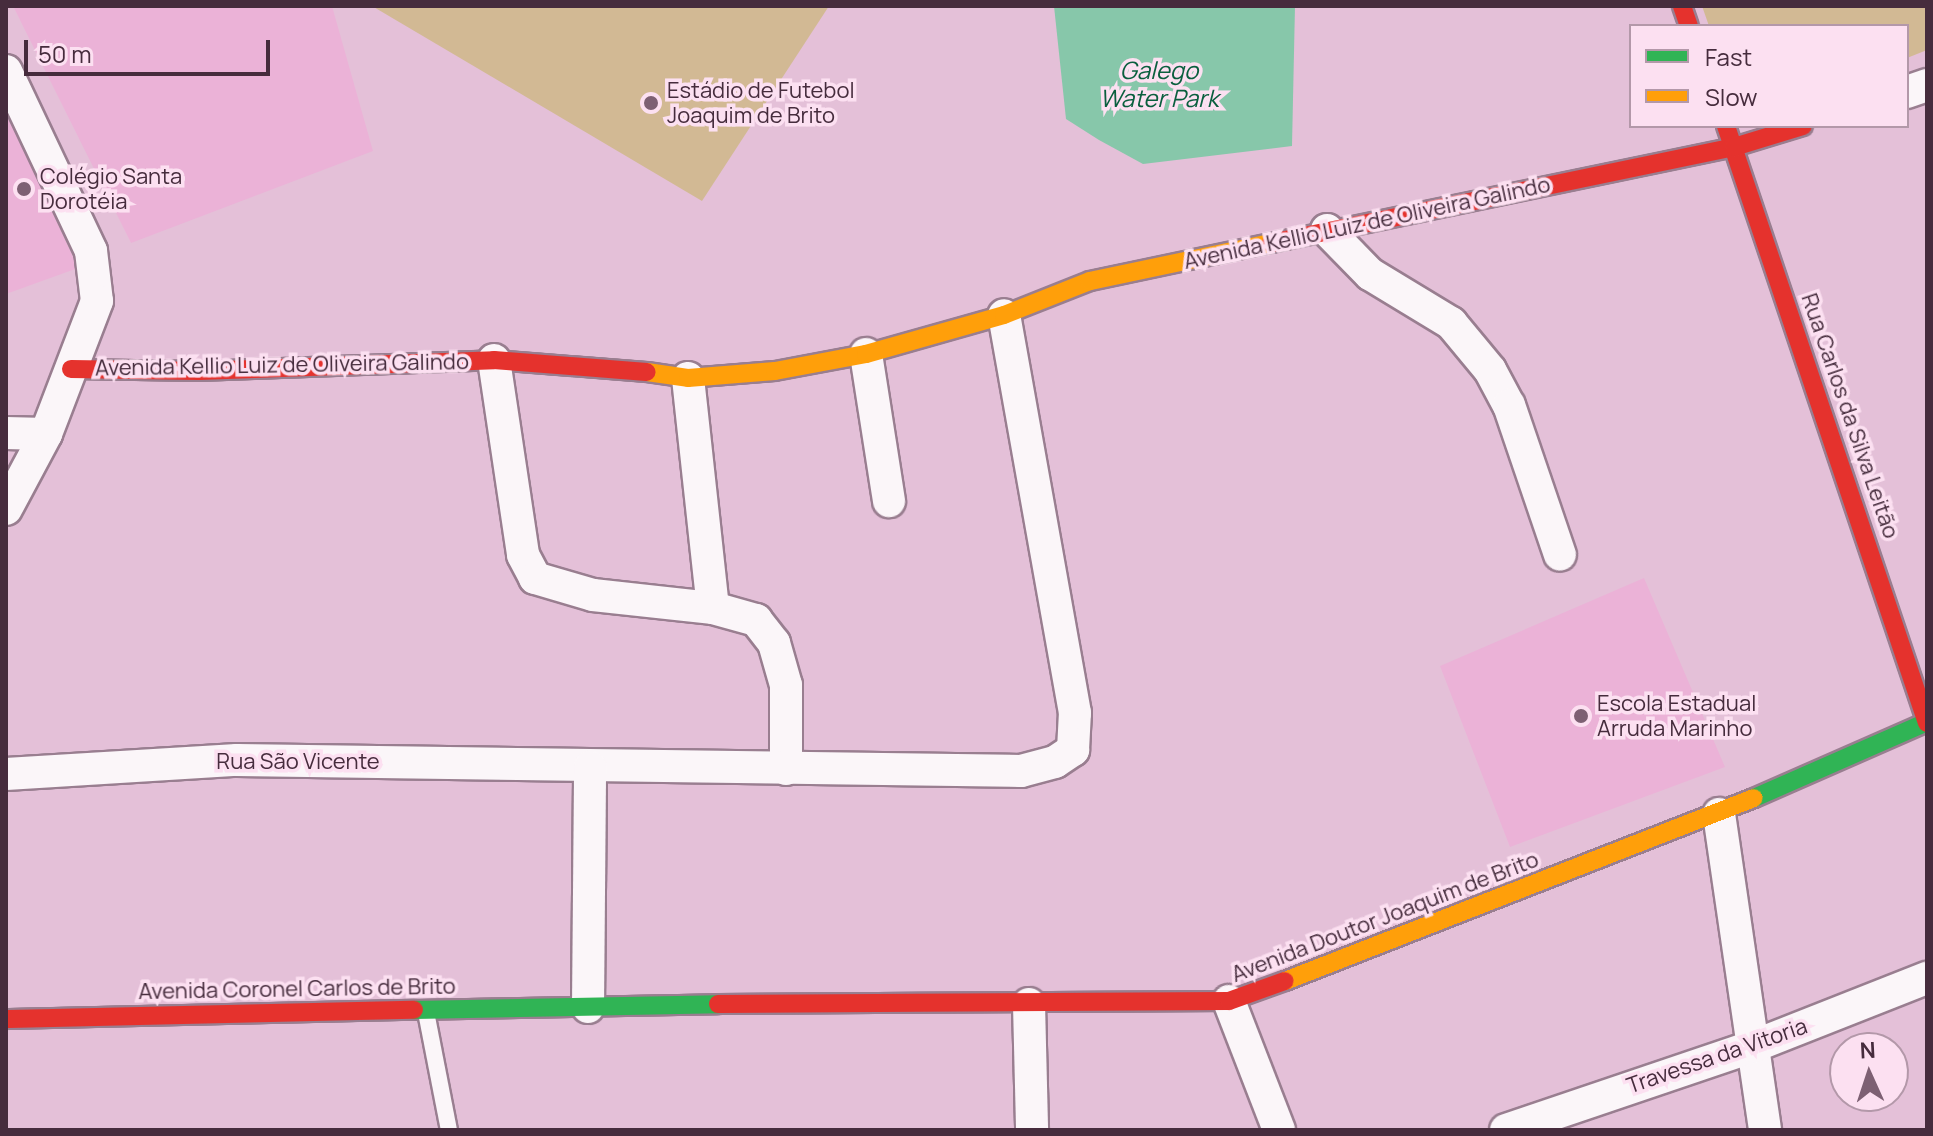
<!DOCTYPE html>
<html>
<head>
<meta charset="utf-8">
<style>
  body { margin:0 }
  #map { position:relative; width:1933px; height:1136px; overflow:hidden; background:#e4c0d8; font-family:Manrope,sans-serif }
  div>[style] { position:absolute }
  .built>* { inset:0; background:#ebb2d7 }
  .green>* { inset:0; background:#d2b994 }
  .water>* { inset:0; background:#87c7aa }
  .roads { filter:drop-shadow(2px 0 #997e90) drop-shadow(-2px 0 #997e90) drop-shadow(0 2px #997e90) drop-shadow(0 -2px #997e90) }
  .lane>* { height:16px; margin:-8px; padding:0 8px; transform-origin:8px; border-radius:8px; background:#fbf6f9 }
  .street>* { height:32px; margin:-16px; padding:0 16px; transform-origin:16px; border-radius:16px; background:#fbf6f9 }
  .fast>* { height:18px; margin:-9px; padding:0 9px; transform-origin:9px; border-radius:9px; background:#30b455 }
  .slow>* { height:18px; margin:-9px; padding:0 9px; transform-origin:9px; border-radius:9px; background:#ff9f0a }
  .jam>* { height:18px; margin:-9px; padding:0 9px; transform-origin:9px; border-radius:9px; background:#e5322d }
  .dots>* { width:22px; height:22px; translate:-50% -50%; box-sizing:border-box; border:4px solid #fce0f1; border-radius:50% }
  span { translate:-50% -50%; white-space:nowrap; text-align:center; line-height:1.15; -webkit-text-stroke:7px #fce0f1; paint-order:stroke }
  .poi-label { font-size:22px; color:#462c3d }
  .left { translate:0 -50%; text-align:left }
  .street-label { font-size:22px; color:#462c3d }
  .water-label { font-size:24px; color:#0a5f3e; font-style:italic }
  .frame { position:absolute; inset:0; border:8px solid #462c3d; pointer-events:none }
  .legend { position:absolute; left:1629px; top:24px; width:280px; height:104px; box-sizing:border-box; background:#fce0f1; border:2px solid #b398a9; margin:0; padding:10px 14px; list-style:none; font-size:24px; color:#462c3d }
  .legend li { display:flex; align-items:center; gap:16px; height:40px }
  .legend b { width:40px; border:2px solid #b398a9 }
  .north { position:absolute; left:1829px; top:1032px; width:80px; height:80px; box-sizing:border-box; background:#fce0f1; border:2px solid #b398a9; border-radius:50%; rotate:357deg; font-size:22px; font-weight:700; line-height:32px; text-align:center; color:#462c3d }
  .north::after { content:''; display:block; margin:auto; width:28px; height:36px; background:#7d6073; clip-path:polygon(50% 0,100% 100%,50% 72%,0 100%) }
  .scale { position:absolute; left:24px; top:40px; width:246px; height:36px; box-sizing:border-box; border:4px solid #462c3d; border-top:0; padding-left:10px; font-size:24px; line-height:28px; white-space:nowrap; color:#462c3d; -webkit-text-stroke:6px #fce0f1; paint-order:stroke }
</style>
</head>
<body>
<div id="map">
  <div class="built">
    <i style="clip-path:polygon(13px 6px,332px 6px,373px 151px,131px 243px)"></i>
    <i style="clip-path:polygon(6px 109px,78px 268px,6px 294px)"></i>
    <i style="clip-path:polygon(1644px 578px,1725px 767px,1510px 847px,1440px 666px)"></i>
  </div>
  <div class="green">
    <i style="clip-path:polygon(372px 6px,829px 6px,702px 201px)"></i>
    <i style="clip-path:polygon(1702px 6px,1927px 6px,1927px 50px,1907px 58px,1907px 26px,1709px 26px)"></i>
  </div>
  <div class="water">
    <i style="clip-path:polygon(1054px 6px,1295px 6px,1292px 146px,1143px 164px,1099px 140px,1066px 119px)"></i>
  </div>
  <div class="roads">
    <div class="lane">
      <i style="left:426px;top:1012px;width:120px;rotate:79deg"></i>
    </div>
    <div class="street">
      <i style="left:6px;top:71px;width:199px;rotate:64.7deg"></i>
      <i style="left:91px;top:251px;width:50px;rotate:83.2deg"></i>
      <i style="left:97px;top:301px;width:142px;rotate:111deg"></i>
      <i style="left:46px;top:434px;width:85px;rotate:118.1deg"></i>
      <i style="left:1907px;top:92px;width:21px;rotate:-19deg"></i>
      <i style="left:1327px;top:230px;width:62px;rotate:45.7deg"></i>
      <i style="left:1370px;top:274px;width:95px;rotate:31.2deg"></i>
      <i style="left:1451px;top:323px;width:61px;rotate:50.3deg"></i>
      <i style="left:1490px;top:370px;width:40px;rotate:62deg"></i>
      <i style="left:1509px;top:405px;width:158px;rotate:71.2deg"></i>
      <i style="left:866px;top:354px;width:149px;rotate:81.1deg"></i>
      <i style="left:494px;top:360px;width:197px;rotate:81.5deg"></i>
      <i style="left:523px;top:555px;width:26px;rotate:62deg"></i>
      <i style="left:535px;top:578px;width:60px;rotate:16.3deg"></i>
      <i style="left:593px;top:595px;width:121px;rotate:6.2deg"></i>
      <i style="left:688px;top:378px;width:231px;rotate:83.8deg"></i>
      <i style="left:713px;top:608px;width:45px;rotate:15.6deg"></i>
      <i style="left:756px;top:620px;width:29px;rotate:52deg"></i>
      <i style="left:774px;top:643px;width:44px;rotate:74.1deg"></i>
      <i style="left:786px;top:685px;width:84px;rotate:90deg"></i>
      <i style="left:6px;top:433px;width:40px;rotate:1.4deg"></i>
      <i style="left:6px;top:774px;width:231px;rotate:-3.5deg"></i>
      <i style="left:237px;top:760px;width:784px;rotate:0.8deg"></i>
      <i style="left:1021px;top:771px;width:35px;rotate:-15deg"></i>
      <i style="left:1055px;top:762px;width:22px;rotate:-34deg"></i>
      <i style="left:1073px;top:750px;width:37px;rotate:-87deg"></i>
      <i style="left:1075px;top:713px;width:404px;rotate:-100.1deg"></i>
      <i style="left:1719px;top:814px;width:319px;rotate:81.7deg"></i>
      <i style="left:1229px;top:1001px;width:138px;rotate:68.8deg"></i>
      <i style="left:1029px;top:1004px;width:126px;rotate:88.6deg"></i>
      <i style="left:588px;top:1007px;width:240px;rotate:-89.5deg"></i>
      <i style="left:1506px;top:1130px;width:262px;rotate:-18.7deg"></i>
      <i style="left:1754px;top:1046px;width:186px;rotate:-21.5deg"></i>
    </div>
    <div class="fast">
      <i style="left:1754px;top:798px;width:189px;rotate:-23.7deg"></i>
      <i style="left:414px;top:1010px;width:304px;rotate:-1.1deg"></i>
    </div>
    <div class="slow">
      <i style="left:647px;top:372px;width:41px;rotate:8.3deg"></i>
      <i style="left:688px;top:378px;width:87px;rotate:-4.6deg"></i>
      <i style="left:775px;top:371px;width:93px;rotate:-10.6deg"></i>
      <i style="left:866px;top:354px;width:143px;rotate:-15.8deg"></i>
      <i style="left:1004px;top:315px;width:92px;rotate:-21.6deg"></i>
      <i style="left:1090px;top:281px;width:185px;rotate:-11.9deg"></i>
      <i style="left:1285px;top:981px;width:503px;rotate:-21.32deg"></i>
    </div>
    <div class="jam">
      <i style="left:1682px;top:6px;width:21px;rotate:71deg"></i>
      <i style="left:1726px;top:126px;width:630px;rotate:71.39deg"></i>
      <i style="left:1271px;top:243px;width:473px;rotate:-11.7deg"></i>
      <i style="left:1734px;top:147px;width:72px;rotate:-16.9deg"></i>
      <i style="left:71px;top:369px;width:128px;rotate:0.9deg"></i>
      <i style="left:199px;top:371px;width:295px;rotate:-2.1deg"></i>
      <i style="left:494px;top:360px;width:153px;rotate:4.5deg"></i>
      <i style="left:718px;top:1004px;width:511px;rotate:-0.34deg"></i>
      <i style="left:1229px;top:1001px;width:59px;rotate:-19.7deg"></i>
      <i style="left:6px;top:1019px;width:408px;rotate:-1.3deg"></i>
    </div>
  </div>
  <div class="dots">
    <i style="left:651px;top:103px;background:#7d6073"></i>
    <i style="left:24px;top:189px;background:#7d6073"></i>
    <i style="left:1581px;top:716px;background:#7d6073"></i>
  </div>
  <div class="poi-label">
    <span class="left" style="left:667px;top:103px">Estádio de Futebol<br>Joaquim de Brito</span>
    <span class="left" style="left:40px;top:189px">Colégio Santa<br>Dorotéia</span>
    <span class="left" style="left:1597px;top:716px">Escola Estadual<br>Arruda Marinho</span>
  </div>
  <div class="street-label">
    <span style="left:1367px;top:223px;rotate:-12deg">Avenida Kellio Luiz de Oliveira Galindo</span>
    <span style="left:282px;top:365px;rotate:-1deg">Avenida Kellio Luiz de Oliveira Galindo</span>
    <span style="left:1850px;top:416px;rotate:71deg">Rua Carlos da Silva Leitão</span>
    <span style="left:298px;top:762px">Rua São Vicente</span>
    <span style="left:1385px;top:917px;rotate:-21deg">Avenida Doutor Joaquim de Brito</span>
    <span style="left:297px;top:989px;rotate:-1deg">Avenida Coronel Carlos de Brito</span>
    <span style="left:1717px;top:1056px;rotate:-19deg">Travessa da Vitoria</span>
  </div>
  <div class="water-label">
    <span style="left:1159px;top:84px">Galego<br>Water Park</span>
  </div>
  <div class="frame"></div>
  <ul class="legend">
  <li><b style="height:10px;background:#30b455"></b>Fast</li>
  <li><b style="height:10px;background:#ff9f0a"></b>Slow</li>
  </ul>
  <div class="north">N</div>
  <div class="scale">50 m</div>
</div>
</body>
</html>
